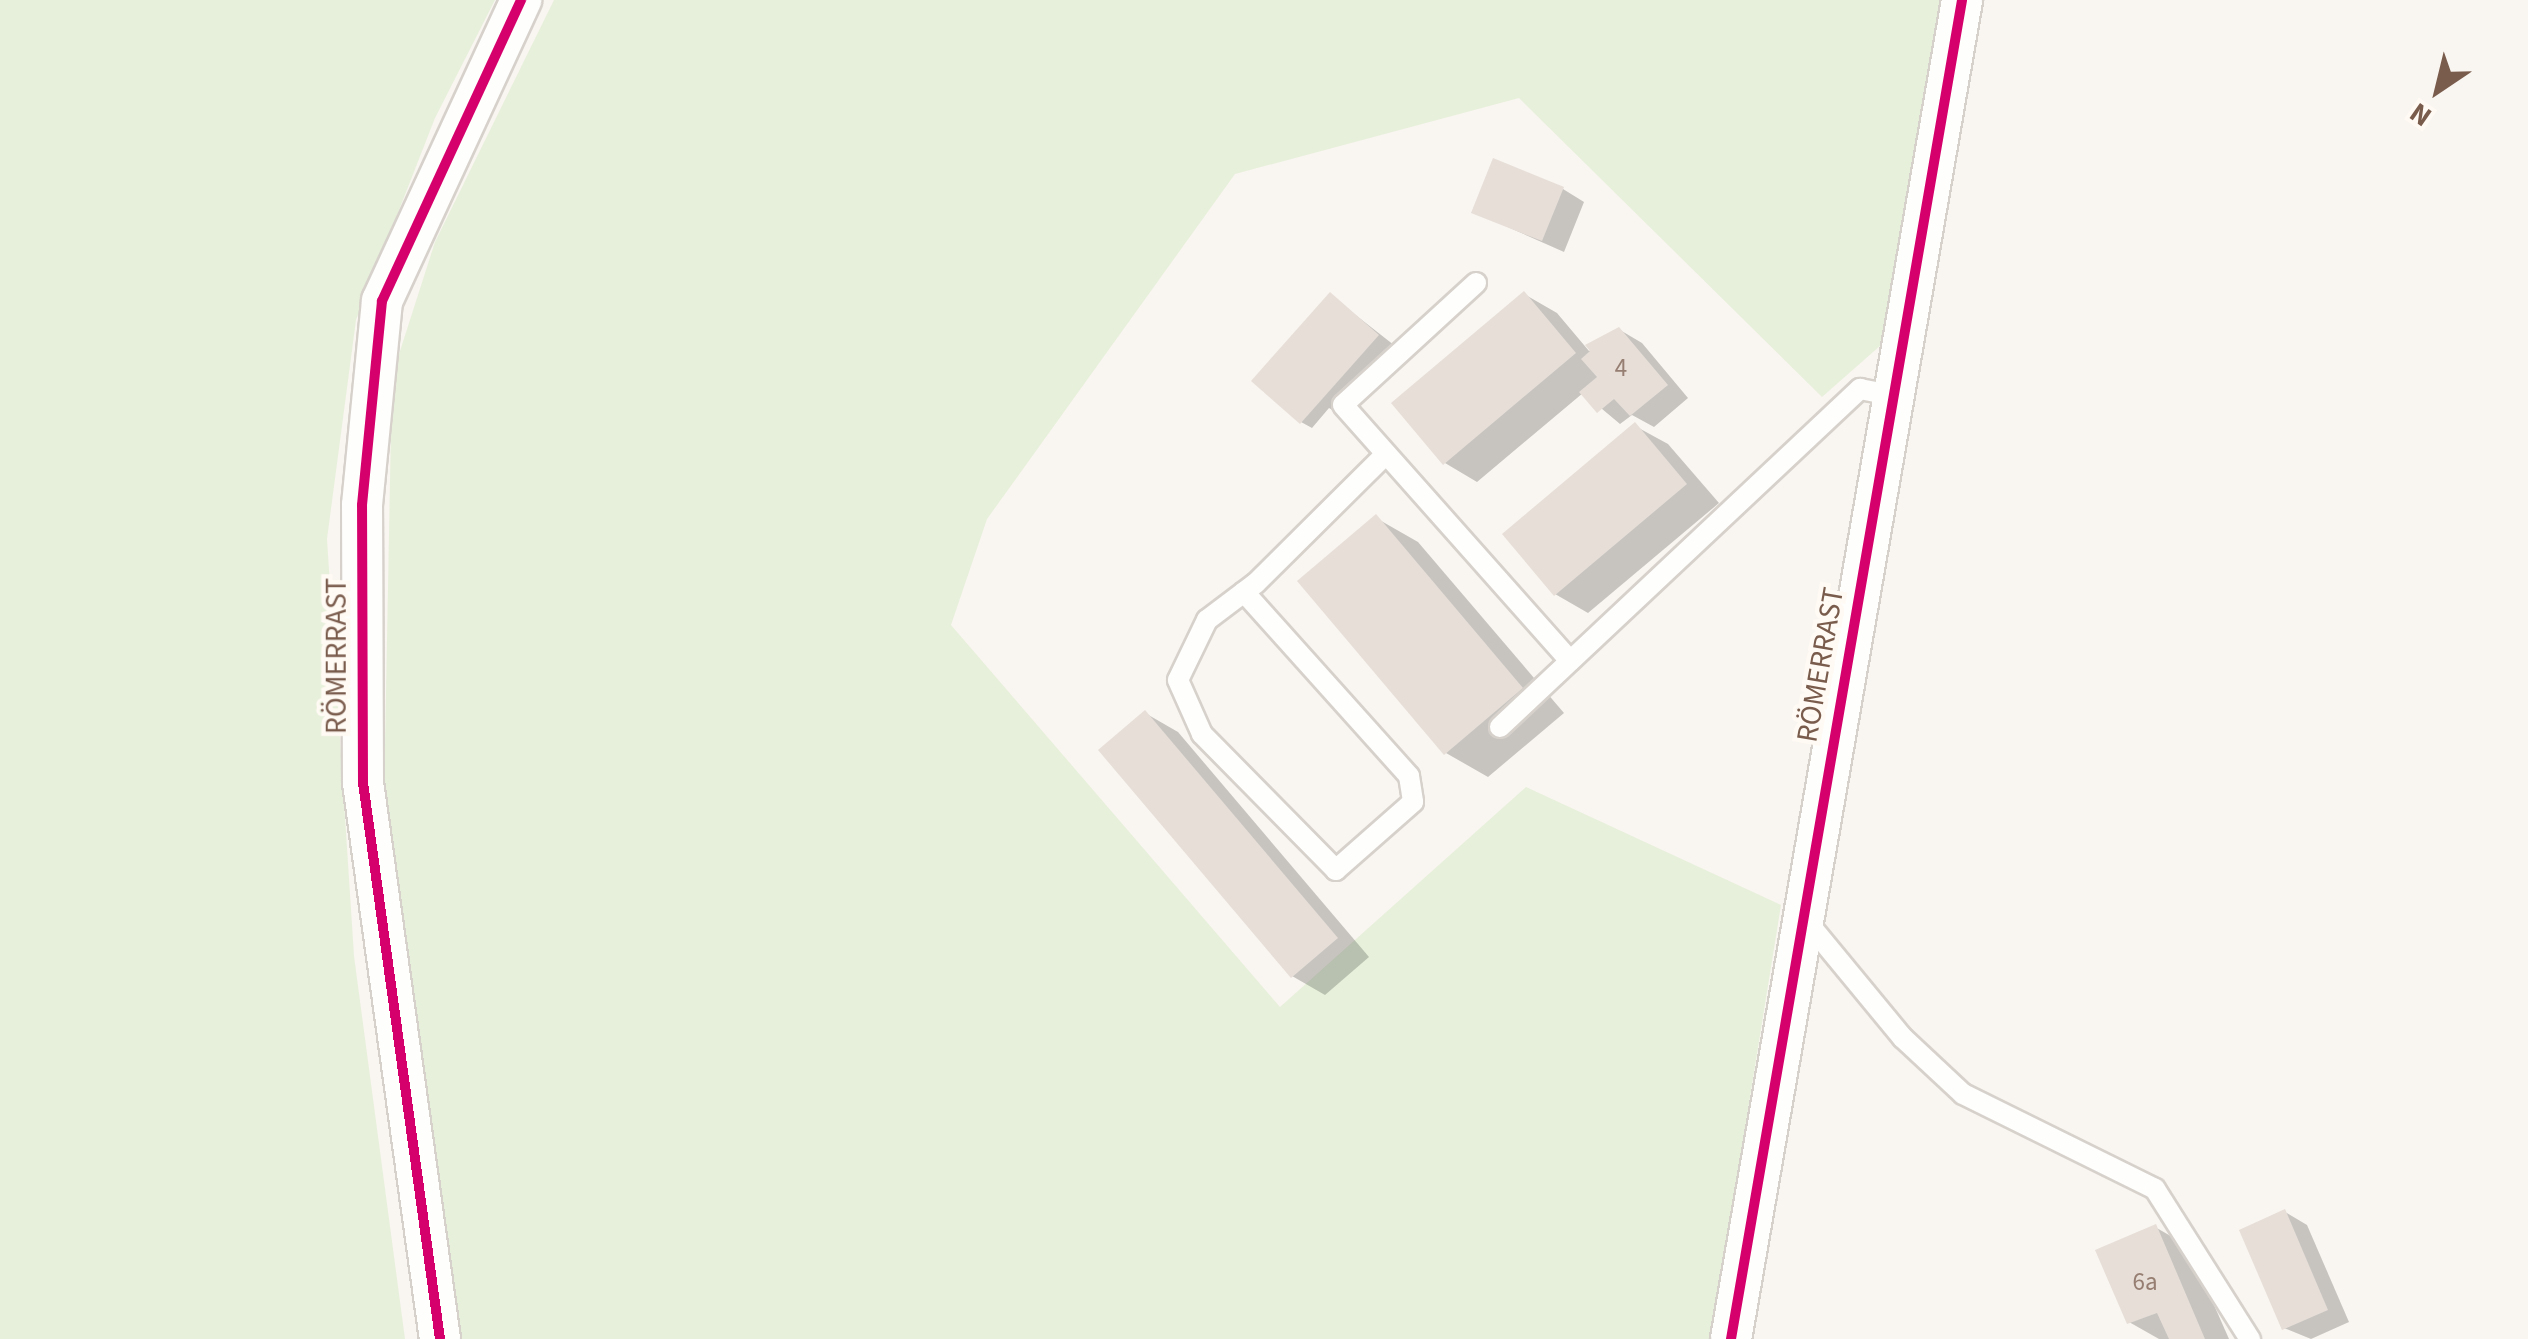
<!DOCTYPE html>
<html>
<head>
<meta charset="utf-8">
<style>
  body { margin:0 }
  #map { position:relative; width:2528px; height:1339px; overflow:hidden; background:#f9f5f0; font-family:"Source Sans 3",sans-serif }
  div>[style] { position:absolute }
  .green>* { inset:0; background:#e7f0db }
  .shadow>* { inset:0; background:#0003 }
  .building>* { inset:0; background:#e6ded7 }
  .roads { filter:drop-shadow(2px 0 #d7d1cb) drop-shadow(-2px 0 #d7d1cb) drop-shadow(0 2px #d7d1cb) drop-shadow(0 -2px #d7d1cb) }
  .lane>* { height:20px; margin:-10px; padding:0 10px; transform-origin:10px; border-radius:10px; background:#fefefd }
  .street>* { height:40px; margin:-20px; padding:0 20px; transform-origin:20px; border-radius:20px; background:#fefefd }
  .cycleway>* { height:10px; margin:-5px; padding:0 5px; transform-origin:5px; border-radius:5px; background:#d6006c }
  span { translate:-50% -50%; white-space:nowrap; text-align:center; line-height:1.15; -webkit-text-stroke:9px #fffaf3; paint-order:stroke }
  .number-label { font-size:25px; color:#977e72 }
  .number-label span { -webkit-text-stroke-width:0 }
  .street-label { font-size:30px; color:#7a5c4d }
  .north { position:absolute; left:2388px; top:40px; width:100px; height:100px; -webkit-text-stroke:8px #fffaf3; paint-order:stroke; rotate:215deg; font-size:28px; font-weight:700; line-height:40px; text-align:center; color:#7a5c4d }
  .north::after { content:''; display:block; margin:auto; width:35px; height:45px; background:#7a5c4d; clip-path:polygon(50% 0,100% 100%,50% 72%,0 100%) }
</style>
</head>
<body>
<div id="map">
  <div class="green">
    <i style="clip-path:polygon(0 0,495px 0,435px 118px,356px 320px,327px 539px,354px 956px,405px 1339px,0 1339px)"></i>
    <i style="clip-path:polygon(554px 0,1945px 0,1881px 345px,1822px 397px,1519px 98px,1235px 174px,987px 519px,951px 625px,1280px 1007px,1526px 787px,1781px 905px,1711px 1339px,451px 1339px,384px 799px,392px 376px,435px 242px)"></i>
  </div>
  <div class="shadow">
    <i style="clip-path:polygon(1563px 189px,1584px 202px,1564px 252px,1474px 212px)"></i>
    <i style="clip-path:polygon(1524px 294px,1557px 313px,1589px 351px,1620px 330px,1642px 343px,1688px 398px,1654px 427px,1632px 415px,1620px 424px,1583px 393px,1477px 482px,1445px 463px)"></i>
    <i style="clip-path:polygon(1330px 295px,1399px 349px,1341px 415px,1329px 408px,1312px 428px,1301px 422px)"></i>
    <i style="clip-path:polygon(1635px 426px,1668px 444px,1719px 503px,1588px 613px,1555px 594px)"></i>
    <i style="clip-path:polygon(1376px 518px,1418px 542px,1564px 713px,1488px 777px,1446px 753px)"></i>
    <i style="clip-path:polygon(1145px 713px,1178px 732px,1369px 957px,1325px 995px,1292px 976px)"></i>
    <i style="clip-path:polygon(2285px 1212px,2307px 1225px,2349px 1322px,2311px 1339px,2284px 1328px)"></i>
    <i style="clip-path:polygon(2155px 1227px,2188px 1246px,2229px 1339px,2159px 1339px,2129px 1322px)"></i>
  </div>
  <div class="building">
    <i style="clip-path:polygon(1493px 158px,1564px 187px,1542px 241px,1471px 213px)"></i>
    <i style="clip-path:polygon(1524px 291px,1576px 353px,1443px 465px,1391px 403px)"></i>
    <i style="clip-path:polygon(1330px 292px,1379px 335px,1300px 424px,1251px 381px)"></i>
    <i style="clip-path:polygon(1619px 327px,1668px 385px,1630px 416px,1614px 399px,1597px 413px,1579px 392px,1597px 377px,1581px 359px,1590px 351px,1585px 345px)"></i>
    <i style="clip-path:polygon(1635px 422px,1687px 484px,1554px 596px,1502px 534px)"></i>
    <i style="clip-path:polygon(1376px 514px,1523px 688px,1444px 755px,1297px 581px)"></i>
    <i style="clip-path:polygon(1145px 710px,1338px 938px,1291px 978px,1098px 750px)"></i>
    <i style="clip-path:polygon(2285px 1209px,2328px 1310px,2282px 1330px,2239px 1230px)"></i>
    <i style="clip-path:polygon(2156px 1224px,2205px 1339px,2169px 1339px,2157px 1313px,2127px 1324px,2095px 1250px)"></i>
  </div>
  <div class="roads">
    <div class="lane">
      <i style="left:1476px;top:283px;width:180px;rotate:137.5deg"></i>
      <i style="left:1343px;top:405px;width:342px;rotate:48.4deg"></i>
      <i style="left:1244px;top:592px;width:247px;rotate:48.1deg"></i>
      <i style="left:1409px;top:776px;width:26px;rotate:81deg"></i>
      <i style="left:1413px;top:802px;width:103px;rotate:138.6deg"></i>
      <i style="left:1336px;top:870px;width:191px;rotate:-134.6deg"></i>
      <i style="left:1202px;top:734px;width:59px;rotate:-114deg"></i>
      <i style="left:1178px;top:680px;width:67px;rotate:-64.2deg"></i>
      <i style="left:1207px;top:620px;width:61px;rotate:-37.1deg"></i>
      <i style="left:1256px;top:583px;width:183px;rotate:-44.8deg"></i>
      <i style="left:1500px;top:727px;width:494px;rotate:-43.2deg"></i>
      <i style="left:1860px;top:389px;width:32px;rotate:11deg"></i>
      <i style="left:1804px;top:918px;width:156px;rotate:50.5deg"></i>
      <i style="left:1903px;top:1038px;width:82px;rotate:43deg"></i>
      <i style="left:1963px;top:1094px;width:214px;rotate:26.3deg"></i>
      <i style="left:2155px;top:1189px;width:178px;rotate:57.7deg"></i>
    </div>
    <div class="street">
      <i style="left:440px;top:1339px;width:561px;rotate:-97.88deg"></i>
      <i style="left:363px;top:783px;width:278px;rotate:-90.2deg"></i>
      <i style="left:362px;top:505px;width:205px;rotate:-84.4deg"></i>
      <i style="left:382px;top:301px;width:332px;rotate:-65.2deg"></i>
      <i style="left:1731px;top:1339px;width:1359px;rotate:-80.21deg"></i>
    </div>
  </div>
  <div class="cycleway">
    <i style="left:440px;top:1339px;width:561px;rotate:-97.88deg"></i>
    <i style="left:363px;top:783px;width:278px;rotate:-90.2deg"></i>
    <i style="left:362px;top:505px;width:205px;rotate:-84.4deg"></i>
    <i style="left:382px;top:301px;width:332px;rotate:-65.2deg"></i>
    <i style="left:1731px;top:1339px;width:1359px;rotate:-80.21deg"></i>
  </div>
  <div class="number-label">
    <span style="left:1621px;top:368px">4</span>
    <span style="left:2145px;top:1282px">6a</span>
  </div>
  <div class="street-label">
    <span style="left:337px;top:656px;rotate:-90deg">RÖMERRAST</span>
    <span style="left:1821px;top:665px;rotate:-80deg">RÖMERRAST</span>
  </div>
  <div class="north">N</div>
</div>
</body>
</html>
